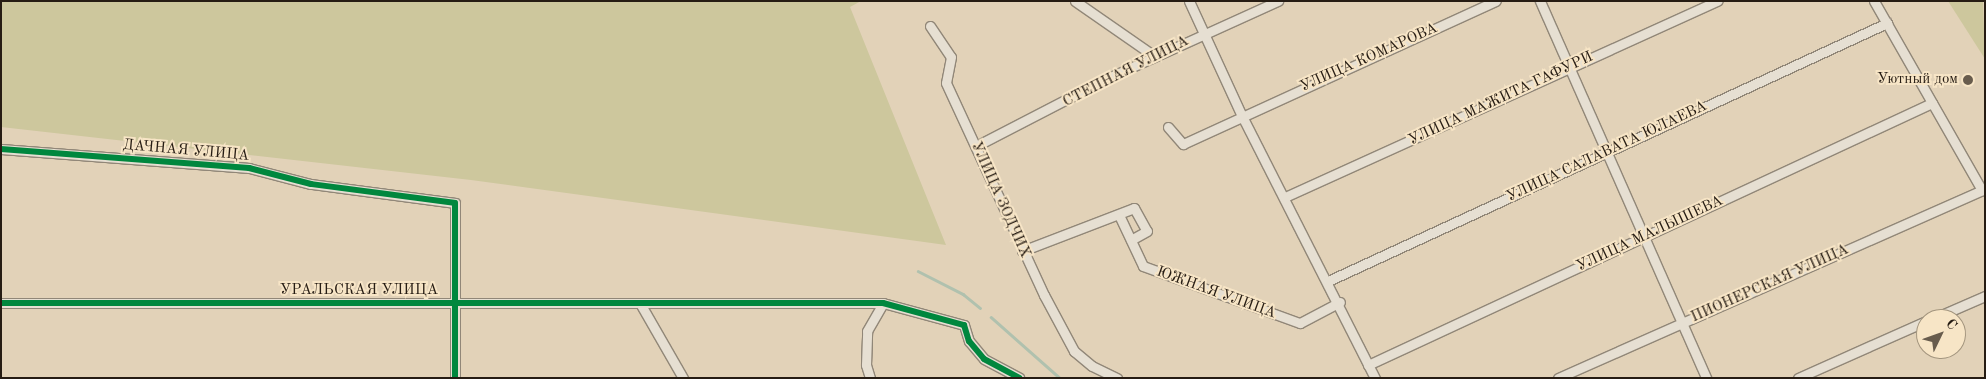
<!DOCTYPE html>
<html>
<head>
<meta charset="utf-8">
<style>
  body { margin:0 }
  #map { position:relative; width:1986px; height:379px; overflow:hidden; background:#e2d2b8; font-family:"Old Standard TT",serif }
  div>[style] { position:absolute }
  .green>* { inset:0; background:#cdc79d }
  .stream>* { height:2.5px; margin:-1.25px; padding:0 1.25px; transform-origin:1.25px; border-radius:1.25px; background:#b0c1ae }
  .roads { filter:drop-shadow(1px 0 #918778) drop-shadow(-1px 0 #918778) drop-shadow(0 1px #918778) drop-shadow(0 -1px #918778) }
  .minor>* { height:9px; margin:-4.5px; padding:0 4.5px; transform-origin:4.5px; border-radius:4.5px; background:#e6dfd2 }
  .cycleway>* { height:6px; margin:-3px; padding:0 3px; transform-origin:3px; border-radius:3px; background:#00873e }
  .dots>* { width:14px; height:14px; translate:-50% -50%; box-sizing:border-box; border:2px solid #f7e5c6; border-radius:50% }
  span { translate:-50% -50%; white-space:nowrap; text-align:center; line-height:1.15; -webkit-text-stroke:4px #f7e5c6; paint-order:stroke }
  .street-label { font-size:15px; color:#261c13 }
  .poi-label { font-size:15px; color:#261c13 }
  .right { translate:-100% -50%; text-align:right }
  .frame { position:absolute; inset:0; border:2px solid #261c13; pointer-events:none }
  .north { position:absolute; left:1916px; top:309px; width:50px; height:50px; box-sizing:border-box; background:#f7e5c6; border:1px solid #a3957e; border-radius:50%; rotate:48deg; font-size:14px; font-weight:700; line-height:20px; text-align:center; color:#261c13 }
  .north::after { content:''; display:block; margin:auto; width:18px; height:22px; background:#685c4d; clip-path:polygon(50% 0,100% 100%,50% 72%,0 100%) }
</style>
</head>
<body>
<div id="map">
  <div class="green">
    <i style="clip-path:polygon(1px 1px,861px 1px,850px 7px,946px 245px,471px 180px,1px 127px)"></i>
    <i style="clip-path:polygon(1948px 1px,1983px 1px,1985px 59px)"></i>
  </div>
  <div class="stream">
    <i style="left:918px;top:271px;width:51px;rotate:27.1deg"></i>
    <i style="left:963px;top:294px;width:22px;rotate:39deg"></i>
    <i style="left:991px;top:317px;width:92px;rotate:41.5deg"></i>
  </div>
  <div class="roads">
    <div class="minor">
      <i style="left:1075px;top:1px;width:96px;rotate:34.8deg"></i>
      <i style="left:1189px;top:1px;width:127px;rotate:65.3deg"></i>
      <i style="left:1242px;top:116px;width:294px;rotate:63.1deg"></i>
      <i style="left:1540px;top:1px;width:412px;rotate:66.2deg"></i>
      <i style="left:1874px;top:1px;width:218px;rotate:60.3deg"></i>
      <i style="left:1982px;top:190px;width:3px;rotate:-18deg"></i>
      <i style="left:930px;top:26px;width:37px;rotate:56deg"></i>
      <i style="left:951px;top:57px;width:26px;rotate:101deg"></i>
      <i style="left:946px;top:83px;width:234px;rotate:65.2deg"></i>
      <i style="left:1044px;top:295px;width:64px;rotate:61.8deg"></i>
      <i style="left:1074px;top:351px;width:23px;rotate:40deg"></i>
      <i style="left:1092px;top:366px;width:28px;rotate:26deg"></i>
      <i style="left:1168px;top:127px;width:23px;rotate:49deg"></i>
      <i style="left:1183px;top:144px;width:344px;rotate:-24.6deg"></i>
      <i style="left:976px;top:146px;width:148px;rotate:-27.3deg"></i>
      <i style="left:1108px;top:78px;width:187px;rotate:-24.4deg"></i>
      <i style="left:1px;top:149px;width:249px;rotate:4.4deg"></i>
      <i style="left:249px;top:168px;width:64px;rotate:14.5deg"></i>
      <i style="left:311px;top:184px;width:145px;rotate:7.5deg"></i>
      <i style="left:455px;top:203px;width:175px;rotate:90deg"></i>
      <i style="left:1285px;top:197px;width:475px;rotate:-24.4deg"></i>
      <i style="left:1119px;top:215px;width:56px;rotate:64.8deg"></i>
      <i style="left:1143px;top:266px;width:167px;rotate:20deg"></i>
      <i style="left:1300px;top:323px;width:45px;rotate:-27.7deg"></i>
      <i style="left:1022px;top:251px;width:120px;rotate:-21deg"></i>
      <i style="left:1134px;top:208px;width:26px;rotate:61deg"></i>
      <i style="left:1147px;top:231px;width:18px;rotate:151deg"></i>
      <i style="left:1328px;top:281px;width:616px;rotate:-24.78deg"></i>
      <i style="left:1px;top:303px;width:882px"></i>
      <i style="left:883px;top:303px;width:84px;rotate:15.2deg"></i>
      <i style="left:964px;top:325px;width:17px;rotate:73deg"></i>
      <i style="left:969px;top:341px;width:23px;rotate:50deg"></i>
      <i style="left:984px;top:359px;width:40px;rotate:28deg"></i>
      <i style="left:641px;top:305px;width:84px;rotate:60.1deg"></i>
      <i style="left:1932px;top:319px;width:58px;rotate:-23.5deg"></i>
      <i style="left:1368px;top:365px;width:622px;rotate:-24.92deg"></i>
      <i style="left:870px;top:378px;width:14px;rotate:-107deg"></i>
      <i style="left:866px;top:365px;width:34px;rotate:-88deg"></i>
      <i style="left:867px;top:331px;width:32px;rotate:-60deg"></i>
      <i style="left:1558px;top:378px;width:464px;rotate:-23.9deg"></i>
      <i style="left:1798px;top:378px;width:140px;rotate:-24deg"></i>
    </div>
  </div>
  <div class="cycleway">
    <i style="left:1px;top:149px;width:249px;rotate:4.4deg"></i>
    <i style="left:249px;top:168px;width:64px;rotate:14.5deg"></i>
    <i style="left:311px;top:184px;width:145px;rotate:7.5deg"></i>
    <i style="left:455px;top:203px;width:175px;rotate:90deg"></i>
    <i style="left:1px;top:303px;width:882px"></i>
    <i style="left:883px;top:303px;width:84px;rotate:15.2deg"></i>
    <i style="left:964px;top:325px;width:17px;rotate:73deg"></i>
    <i style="left:969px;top:341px;width:23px;rotate:50deg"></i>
    <i style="left:984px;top:359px;width:40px;rotate:28deg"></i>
  </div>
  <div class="dots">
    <i style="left:1968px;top:80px;background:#685c4d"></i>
  </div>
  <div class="street-label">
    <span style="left:1369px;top:58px;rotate:-24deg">УЛИЦА КОМАРОВА</span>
    <span style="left:1126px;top:72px;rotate:-27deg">СТЕПНАЯ УЛИЦА</span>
    <span style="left:1501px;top:99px;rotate:-25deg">УЛИЦА МАЖИТА ГАФУРИ</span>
    <span style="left:186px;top:151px;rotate:5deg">ДАЧНАЯ УЛИЦА</span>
    <span style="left:1607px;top:152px;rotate:-25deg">УЛИЦА САЛАВАТА ЮЛАЕВА</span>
    <span style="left:1000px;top:200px;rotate:66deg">УЛИЦА ЗОДЧИХ</span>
    <span style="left:1650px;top:234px;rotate:-25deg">УЛИЦА МАЛЫШЕВА</span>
    <span style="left:1770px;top:284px;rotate:-24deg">ПИОНЕРСКАЯ УЛИЦА</span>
    <span style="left:359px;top:291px">УРАЛЬСКАЯ УЛИЦА</span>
    <span style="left:1216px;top:293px;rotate:20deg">ЮЖНАЯ УЛИЦА</span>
  </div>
  <div class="poi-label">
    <span class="right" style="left:1958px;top:80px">Уютный дом</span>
  </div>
  <div class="frame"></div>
  <div class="north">С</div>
</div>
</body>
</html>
